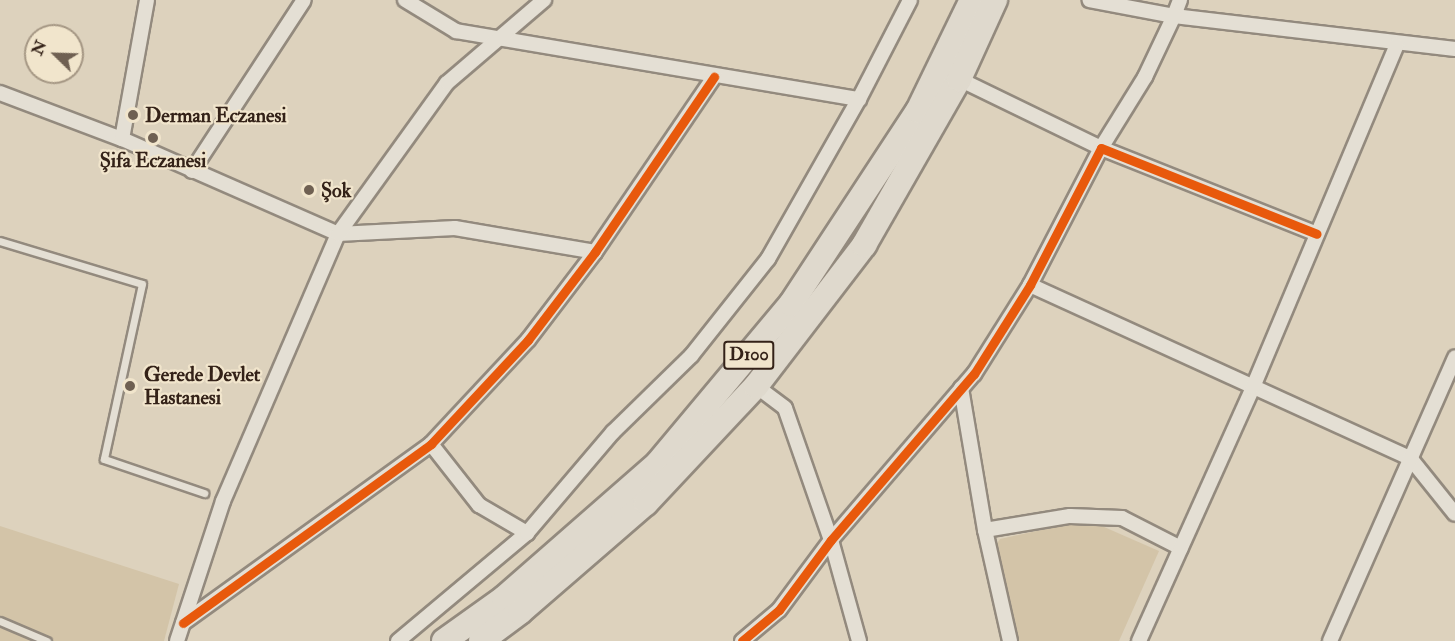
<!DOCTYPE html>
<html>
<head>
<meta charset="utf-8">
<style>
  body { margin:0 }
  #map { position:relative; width:1455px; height:641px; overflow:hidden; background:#ddd2bd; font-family:"IM FELL Double Pica",serif }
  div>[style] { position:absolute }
  .green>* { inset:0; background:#d3c4a8 }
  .roads { filter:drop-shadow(2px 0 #938a7e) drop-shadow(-2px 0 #938a7e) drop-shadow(0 2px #938a7e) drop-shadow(0 -2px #938a7e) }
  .lane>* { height:7px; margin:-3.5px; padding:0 3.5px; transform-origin:3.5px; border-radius:3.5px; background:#e4dfd4 }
  .street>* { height:14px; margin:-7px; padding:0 7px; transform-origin:7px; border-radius:7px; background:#e4dfd4 }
  .highway>* { height:24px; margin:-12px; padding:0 12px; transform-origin:12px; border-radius:12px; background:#dfd9cd }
  .cycleway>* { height:9px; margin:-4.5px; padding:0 4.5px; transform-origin:4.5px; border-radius:4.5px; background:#e8590c }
  .dots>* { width:16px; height:16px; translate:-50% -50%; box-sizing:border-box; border:3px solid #f1e5cc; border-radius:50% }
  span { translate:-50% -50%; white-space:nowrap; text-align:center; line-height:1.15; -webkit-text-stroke:4.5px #f1e5cc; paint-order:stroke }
  .shield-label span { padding:2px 4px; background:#f1e5cc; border:2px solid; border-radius:4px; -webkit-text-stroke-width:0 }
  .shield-label { font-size:18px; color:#342218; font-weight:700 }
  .poi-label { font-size:20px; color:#342218; font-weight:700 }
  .left { translate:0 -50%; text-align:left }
  .north { position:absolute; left:24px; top:24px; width:60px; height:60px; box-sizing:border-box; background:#f1e5cc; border:2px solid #a59784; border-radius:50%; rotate:293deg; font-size:16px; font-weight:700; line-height:24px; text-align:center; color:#342218 }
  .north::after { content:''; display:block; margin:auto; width:21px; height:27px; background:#6f6052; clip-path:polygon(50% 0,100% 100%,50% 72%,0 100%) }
</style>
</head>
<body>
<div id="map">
  <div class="green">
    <i style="clip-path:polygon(1095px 523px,1159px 551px,1119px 641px,1018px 641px,996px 545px,1000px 539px,1069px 524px)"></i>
    <i style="clip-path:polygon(0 526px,179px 584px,164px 641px,0 641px)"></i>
  </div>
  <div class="roads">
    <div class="lane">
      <i style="left:0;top:241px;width:148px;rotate:16.8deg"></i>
      <i style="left:142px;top:284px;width:179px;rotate:102.3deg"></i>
      <i style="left:104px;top:459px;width:106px;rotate:18.8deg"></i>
      <i style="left:0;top:621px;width:51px;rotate:23.1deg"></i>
    </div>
    <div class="street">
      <i style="left:405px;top:0;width:60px;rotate:31.3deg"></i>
      <i style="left:456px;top:31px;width:409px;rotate:9.6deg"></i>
      <i style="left:859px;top:99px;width:111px;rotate:-62.7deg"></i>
      <i style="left:1180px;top:0;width:17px;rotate:111deg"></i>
      <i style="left:1174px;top:16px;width:283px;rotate:6.7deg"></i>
      <i style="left:959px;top:79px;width:158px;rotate:25.9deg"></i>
      <i style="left:1101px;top:148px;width:84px;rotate:-58.2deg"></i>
      <i style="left:1145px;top:77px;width:68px;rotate:-64.6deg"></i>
      <i style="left:1174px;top:16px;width:86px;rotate:-169.3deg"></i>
      <i style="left:0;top:93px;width:130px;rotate:20.7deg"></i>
      <i style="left:122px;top:139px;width:236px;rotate:23.7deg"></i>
      <i style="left:338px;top:234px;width:117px;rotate:-2.9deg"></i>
      <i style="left:455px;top:228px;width:142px;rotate:9.7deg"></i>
      <i style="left:122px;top:139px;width:141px;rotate:-79.8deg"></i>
      <i style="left:192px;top:171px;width:204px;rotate:-56.8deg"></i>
      <i style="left:1030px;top:285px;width:419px;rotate:24.5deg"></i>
      <i style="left:1411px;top:459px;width:70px;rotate:51.3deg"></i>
      <i style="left:756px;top:386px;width:36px;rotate:37deg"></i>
      <i style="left:785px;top:408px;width:140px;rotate:70.8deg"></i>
      <i style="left:831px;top:540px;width:105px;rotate:74.5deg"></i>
      <i style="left:961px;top:388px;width:144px;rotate:80.4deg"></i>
      <i style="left:985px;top:530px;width:114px;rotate:77.3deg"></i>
      <i style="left:431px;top:444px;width:78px;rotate:51.8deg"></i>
      <i style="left:479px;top:505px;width:56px;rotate:30.3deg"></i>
      <i style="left:985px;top:530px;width:86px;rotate:-9.4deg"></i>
      <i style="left:1070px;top:516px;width:52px;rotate:2.2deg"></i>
      <i style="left:1122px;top:518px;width:66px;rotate:27deg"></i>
      <i style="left:183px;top:623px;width:306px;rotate:-35.8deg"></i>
      <i style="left:431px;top:444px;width:142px;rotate:-47deg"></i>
      <i style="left:528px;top:340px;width:111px;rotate:-52.7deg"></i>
      <i style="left:595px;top:252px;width:212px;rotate:-55.8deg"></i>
      <i style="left:177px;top:641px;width:147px;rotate:-71.8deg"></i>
      <i style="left:223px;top:501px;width:291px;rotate:-66.7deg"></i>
      <i style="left:338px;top:234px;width:186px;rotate:-54.2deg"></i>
      <i style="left:447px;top:83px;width:128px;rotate:-40.6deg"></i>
      <i style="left:398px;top:641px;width:168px;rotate:-39.9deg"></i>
      <i style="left:527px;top:533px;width:133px;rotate:-49.6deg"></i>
      <i style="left:613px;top:432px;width:109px;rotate:-44.3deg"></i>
      <i style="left:691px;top:356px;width:124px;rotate:-51.6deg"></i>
      <i style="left:768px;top:259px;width:184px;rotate:-60.4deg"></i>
      <i style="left:742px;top:641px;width:48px;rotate:-40deg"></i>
      <i style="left:779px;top:610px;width:87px;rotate:-53.4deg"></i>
      <i style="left:831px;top:540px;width:219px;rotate:-49.3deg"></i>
      <i style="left:974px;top:374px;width:105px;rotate:-57.8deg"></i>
      <i style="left:1030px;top:285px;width:154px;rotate:-62.6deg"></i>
      <i style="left:1101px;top:148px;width:232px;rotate:21.7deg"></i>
      <i style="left:1139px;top:641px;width:278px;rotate:-65.8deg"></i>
      <i style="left:1253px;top:387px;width:371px;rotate:-67.2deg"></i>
      <i style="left:1330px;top:641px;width:310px;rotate:-66.2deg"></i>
    </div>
    <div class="highway">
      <i style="left:444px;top:641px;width:74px;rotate:-35.6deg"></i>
      <i style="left:504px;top:598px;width:205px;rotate:-41.2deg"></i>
      <i style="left:658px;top:463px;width:207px;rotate:-50.1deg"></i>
      <i style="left:791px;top:304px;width:231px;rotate:-56.7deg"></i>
      <i style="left:918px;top:111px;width:123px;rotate:-64.1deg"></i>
      <i style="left:481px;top:641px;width:49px;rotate:-36.6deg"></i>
      <i style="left:520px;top:612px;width:167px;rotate:-40.9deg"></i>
      <i style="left:646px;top:503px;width:161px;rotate:-46.8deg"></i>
      <i style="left:756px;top:386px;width:178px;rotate:-52.5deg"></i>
      <i style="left:864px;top:245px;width:191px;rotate:-60.2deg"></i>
      <i style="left:959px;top:79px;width:87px;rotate:-65.5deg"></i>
    </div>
  </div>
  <div class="cycleway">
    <i style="left:183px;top:623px;width:306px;rotate:-35.8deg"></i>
    <i style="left:431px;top:444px;width:142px;rotate:-47deg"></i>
    <i style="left:528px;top:340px;width:111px;rotate:-52.7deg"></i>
    <i style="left:595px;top:252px;width:212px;rotate:-55.8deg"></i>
    <i style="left:742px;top:641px;width:48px;rotate:-40deg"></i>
    <i style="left:779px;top:610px;width:87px;rotate:-53.4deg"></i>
    <i style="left:831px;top:540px;width:219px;rotate:-49.3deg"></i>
    <i style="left:974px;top:374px;width:105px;rotate:-57.8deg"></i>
    <i style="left:1030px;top:285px;width:154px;rotate:-62.6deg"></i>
    <i style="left:1101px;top:148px;width:232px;rotate:21.7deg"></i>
  </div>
  <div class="dots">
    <i style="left:133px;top:115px;background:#6f6052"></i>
    <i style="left:153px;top:138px;background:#6f6052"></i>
    <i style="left:309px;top:190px;background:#6f6052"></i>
    <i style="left:130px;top:386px;background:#6f6052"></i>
  </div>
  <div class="shield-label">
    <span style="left:749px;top:355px">D100</span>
  </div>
  <div class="poi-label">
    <span class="left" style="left:145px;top:115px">Derman Eczanesi</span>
    <span style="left:153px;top:160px">Şifa Eczanesi</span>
    <span class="left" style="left:321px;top:190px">Şok</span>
    <span class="left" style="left:144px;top:386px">Gerede Devlet<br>Hastanesi</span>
  </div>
  <div class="north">N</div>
</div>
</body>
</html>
